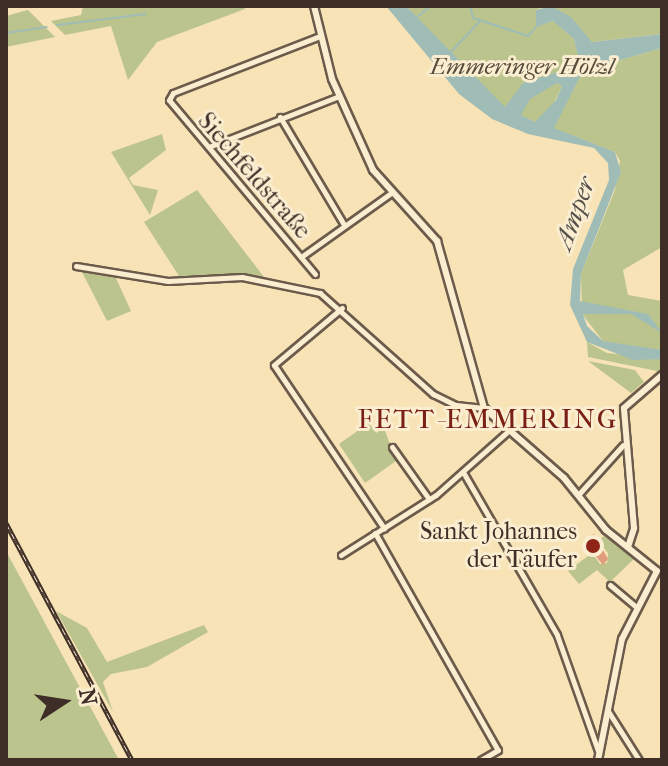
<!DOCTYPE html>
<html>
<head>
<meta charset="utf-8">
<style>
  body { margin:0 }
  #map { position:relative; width:668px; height:766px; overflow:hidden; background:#f7e3b6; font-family:"IM FELL French Canon",serif }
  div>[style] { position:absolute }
  .green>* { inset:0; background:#bcc48e }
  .water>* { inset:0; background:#9fbdb6 }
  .stream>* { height:2px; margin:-1px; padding:0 1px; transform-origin:1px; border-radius:1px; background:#9fbdb6 }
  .building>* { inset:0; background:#e09c7d }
  .roads { filter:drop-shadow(2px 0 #6c5b4b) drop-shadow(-2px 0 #6c5b4b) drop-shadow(0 2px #6c5b4b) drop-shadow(0 -2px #6c5b4b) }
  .minor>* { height:5px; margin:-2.5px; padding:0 2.5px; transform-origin:2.5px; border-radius:2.5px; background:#faedd0 }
  .tertiary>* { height:6px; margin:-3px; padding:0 3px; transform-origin:3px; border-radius:3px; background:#faedd0 }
  .rail>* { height:5px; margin-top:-2.5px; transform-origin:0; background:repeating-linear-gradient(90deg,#faedd0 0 6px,#3e2e27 0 12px); box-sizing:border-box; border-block:2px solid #3e2e27 }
  .dots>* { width:22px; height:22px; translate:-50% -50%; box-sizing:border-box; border:4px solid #faedd0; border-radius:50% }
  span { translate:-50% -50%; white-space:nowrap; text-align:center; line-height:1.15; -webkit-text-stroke:6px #faedd0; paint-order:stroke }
  .park-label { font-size:24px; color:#574c3c; font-style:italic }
  .street-label { font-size:24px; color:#3e2e27 }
  .poi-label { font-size:24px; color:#3e2e27 }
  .right { translate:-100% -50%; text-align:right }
  .water-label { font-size:26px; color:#56524b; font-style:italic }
  .quarter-label { font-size:28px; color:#7a1f14; letter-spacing:2px }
  .frame { position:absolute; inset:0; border:8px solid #3e2e27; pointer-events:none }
  .north { position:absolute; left:24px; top:662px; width:80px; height:80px; -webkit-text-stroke:6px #faedd0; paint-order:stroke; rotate:78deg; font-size:22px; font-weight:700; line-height:32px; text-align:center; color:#3e2e27 }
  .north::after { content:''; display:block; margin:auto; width:28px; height:36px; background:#3e2e27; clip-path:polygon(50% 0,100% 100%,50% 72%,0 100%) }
</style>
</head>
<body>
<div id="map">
  <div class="green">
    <i style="clip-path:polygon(83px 6px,243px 6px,245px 9px,157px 42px,128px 80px,111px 26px,65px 35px,51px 21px,81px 15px)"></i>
    <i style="clip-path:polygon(406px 6px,545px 6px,536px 10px,536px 26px,554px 21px,574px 39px,581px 65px,566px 78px,543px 126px,495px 103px)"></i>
    <i style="clip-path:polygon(551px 6px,662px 6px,662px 34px,592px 42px)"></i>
    <i style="clip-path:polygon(28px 10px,55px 37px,6px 47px,6px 16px)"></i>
    <i style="clip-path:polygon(662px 48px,662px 247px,623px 270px,628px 295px,662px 301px,662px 350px,649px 352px,603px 341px,582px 314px,581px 274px,615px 190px,620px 161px,615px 152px,553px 128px,583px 71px)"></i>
    <i style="clip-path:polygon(162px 134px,166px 150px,129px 178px,133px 185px,158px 190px,150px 215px,111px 152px)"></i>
    <i style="clip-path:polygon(197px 190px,264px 277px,181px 279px,144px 222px)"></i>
    <i style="clip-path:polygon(82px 272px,116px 278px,131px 311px,107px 321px)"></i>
    <i style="clip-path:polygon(587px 342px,607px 353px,662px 359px,662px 372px,588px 357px)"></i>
    <i style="clip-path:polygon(588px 361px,635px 370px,644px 382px,631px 393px)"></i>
    <i style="clip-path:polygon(369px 423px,376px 433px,384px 428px,396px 461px,365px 483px,339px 444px)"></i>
    <i style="clip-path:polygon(604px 536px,636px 557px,610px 582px,597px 570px,579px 584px,568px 571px,592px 553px,600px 564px,607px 563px,608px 553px,598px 541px)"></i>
    <i style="clip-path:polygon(6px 551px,119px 760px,6px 760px)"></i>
    <i style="clip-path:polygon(56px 611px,87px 628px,107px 662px,204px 625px,208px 632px,147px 667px,111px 674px,103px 682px,113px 712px)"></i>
  </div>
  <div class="water">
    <i style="clip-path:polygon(evenodd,386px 6px,406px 6px,505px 107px,523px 83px,580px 65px,574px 39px,553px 21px,536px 27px,536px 10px,551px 6px,571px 17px,592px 42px,662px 34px,662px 48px,583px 71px,554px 128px,615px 152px,621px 172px,581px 274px,580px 301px,648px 314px,662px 333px,631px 314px,583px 314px,587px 326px,603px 341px,662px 350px,662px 359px,633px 360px,587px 342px,570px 305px,573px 269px,609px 180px,608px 163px,594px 148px,528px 134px,492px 119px,459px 94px,386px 6px,557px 83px,562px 86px,556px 100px,535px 122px,521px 115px,530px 99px,557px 83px)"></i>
  </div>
  <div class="stream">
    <i style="left:470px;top:6px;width:12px;rotate:76deg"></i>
    <i style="left:473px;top:18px;width:58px;rotate:18.1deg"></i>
    <i style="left:528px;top:36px;width:12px;rotate:-48deg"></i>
    <i style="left:416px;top:18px;width:19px;rotate:-39deg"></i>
    <i style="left:57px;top:25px;width:89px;rotate:-7.1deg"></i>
    <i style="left:6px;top:33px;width:41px;rotate:-8.3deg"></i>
    <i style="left:450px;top:53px;width:45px;rotate:-46.8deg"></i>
  </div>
  <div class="building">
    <i style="clip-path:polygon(594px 534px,608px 559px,603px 565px,583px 541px)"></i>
  </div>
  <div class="roads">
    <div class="minor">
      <i style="left:280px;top:117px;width:126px;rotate:59.3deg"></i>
      <i style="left:211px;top:146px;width:137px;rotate:-21.3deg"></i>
      <i style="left:301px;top:257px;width:110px;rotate:-35.4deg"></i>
      <i style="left:76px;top:266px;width:93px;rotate:9.3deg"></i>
      <i style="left:168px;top:281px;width:74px;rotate:-3.1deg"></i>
      <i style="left:242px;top:277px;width:80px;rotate:11.6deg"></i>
      <i style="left:320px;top:293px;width:152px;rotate:41.8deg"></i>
      <i style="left:433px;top:394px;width:25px;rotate:26deg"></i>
      <i style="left:456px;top:405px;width:28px;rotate:6deg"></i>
      <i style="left:315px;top:274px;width:227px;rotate:-130deg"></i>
      <i style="left:169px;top:100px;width:8px;rotate:-60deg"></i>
      <i style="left:173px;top:93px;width:158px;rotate:-21.2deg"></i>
      <i style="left:342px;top:308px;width:89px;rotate:140deg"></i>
      <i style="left:274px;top:365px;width:197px;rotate:56deg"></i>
      <i style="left:392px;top:447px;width:64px;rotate:54.6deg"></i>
      <i style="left:463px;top:472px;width:188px;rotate:60deg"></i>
      <i style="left:557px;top:635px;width:123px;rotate:70.5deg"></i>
      <i style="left:578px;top:495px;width:67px;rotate:-48deg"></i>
      <i style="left:375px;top:533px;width:249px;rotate:60.5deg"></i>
      <i style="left:498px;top:750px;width:20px;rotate:150deg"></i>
      <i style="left:341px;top:555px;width:112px;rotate:-32.3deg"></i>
      <i style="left:436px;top:495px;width:94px;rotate:-41.5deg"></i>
      <i style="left:610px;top:585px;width:34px;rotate:40deg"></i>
      <i style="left:608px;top:711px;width:58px;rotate:57.7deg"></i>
    </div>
    <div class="tertiary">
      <i style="left:314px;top:6px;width:75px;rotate:76.1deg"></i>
      <i style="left:332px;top:79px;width:100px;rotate:65.7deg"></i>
      <i style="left:373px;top:170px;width:96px;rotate:48deg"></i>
      <i style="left:437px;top:241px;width:173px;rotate:74.3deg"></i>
      <i style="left:484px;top:408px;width:106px;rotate:41.2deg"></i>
      <i style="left:564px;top:478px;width:67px;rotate:51.1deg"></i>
      <i style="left:606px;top:530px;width:65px;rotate:38.8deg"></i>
      <i style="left:657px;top:571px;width:76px;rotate:117.2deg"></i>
      <i style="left:622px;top:639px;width:123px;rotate:101.2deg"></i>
      <i style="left:628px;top:547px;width:20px;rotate:-72deg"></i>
      <i style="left:634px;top:528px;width:120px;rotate:-94.8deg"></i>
      <i style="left:624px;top:408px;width:50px;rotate:-41deg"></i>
    </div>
  </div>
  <div class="rail">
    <i style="left:6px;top:523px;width:268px;rotate:62deg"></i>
  </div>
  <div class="dots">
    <i style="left:593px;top:546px;background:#8f2418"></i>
  </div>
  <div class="park-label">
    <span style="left:522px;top:67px">Emmeringer Hölzl</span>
  </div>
  <div class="street-label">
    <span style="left:254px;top:176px;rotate:49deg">Siechfeldstraße</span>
  </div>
  <div class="poi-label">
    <span class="right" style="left:577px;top:546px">Sankt Johannes<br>der Täufer</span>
  </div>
  <div class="water-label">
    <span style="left:575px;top:213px;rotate:-70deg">Amper</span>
  </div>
  <div class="quarter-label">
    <span style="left:488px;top:419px">FETT-EMMERING</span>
  </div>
  <div class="frame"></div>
  <div class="north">N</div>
</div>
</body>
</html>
